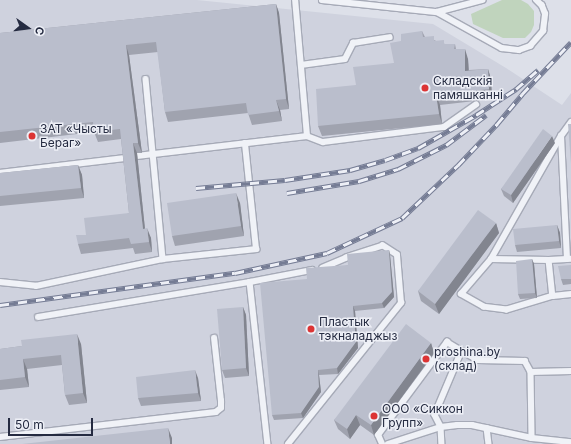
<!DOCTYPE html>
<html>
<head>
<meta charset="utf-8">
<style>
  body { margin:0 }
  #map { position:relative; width:571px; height:444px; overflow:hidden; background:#dde0e9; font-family:Inter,sans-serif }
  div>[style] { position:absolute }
  .built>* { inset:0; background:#cfd2de }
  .green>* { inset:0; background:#c0d4bd }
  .roads { filter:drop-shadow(1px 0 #a6aab7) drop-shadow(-1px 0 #a6aab7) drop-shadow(0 1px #a6aab7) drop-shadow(0 -1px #a6aab7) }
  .service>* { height:5.5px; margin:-2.75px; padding:0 2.75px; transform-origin:2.75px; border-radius:2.75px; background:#f0f2f7 }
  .rail>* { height:4.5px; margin-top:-2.25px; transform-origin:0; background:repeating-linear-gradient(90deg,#edeff6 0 9px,#757c94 0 18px); box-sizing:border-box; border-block:1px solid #757c94 }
  .wall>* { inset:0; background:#a0a3af }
  .shaded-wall>* { inset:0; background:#82858f }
  .building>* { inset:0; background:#babecc }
  .dots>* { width:11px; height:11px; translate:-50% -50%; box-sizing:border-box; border:2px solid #edeff6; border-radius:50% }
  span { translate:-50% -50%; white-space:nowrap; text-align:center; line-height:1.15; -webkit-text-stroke:3px #edeff6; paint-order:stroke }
  .poi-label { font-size:12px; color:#252b41 }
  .left { translate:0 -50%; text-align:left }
  .north { position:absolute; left:8px; top:8px; width:40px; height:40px; -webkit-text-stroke:3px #edeff6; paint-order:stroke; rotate:104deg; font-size:11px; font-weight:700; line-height:16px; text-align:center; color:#252b41 }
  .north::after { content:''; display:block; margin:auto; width:14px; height:18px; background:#252b41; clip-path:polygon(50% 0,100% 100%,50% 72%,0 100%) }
  .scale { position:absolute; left:8px; top:418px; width:85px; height:18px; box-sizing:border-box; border:2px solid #252b41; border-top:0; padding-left:5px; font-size:12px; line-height:14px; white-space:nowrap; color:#252b41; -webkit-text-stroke:3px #edeff6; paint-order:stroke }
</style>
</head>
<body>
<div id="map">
  <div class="built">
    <i style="clip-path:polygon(0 0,197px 0,433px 24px,506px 68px,562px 105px,571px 93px,571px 444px,0 444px)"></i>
  </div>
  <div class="green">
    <i style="clip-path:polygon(502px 0,521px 0,528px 4px,534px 11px,534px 25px,531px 32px,525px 38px,503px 38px,473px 24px,471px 14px)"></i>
  </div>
  <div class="roads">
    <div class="service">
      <i style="left:322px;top:0;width:116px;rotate:6deg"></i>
      <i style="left:437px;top:12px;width:47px;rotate:-14.9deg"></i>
      <i style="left:437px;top:12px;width:74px;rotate:29deg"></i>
      <i style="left:502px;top:48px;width:17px;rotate:7deg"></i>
      <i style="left:519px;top:50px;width:12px;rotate:-20deg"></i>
      <i style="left:530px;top:46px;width:20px;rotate:-49deg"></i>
      <i style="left:543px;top:31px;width:17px;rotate:-83deg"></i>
      <i style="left:545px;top:14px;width:9px;rotate:-111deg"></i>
      <i style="left:542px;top:6px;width:8px;rotate:-135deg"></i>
      <i style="left:301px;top:65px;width:44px;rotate:-7.8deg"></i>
      <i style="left:345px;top:59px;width:18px;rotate:-63deg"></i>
      <i style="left:353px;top:43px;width:37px;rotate:-9deg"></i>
      <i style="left:146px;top:79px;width:181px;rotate:84.6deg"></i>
      <i style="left:307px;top:136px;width:17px;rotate:21deg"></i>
      <i style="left:323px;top:142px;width:122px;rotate:-7.1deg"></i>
      <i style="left:444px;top:127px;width:39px;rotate:-35deg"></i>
      <i style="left:137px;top:156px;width:171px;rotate:-6.7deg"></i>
      <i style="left:307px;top:136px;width:137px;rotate:-95deg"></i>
      <i style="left:0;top:173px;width:127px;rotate:-6.8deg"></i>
      <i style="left:491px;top:259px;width:58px;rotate:1deg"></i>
      <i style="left:549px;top:260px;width:22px;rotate:-3deg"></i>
      <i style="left:567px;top:259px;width:123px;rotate:-92.8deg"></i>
      <i style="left:561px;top:136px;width:17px;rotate:-54deg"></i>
      <i style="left:549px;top:260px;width:36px;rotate:84deg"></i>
      <i style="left:553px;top:296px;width:18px;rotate:-6deg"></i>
      <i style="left:0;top:282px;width:36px;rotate:6deg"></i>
      <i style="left:36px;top:286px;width:130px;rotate:-12deg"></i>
      <i style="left:163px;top:259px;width:94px;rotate:-6.1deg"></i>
      <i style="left:256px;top:249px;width:106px;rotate:-96deg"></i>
      <i style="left:250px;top:282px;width:63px;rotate:-11deg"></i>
      <i style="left:553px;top:296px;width:48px;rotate:163.1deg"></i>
      <i style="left:507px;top:310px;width:23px;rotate:-173deg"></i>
      <i style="left:484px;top:307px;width:26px;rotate:-151deg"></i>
      <i style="left:461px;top:294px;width:46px;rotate:-49.4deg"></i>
      <i style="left:491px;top:259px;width:142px;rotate:-60.4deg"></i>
      <i style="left:38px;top:317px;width:215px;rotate:-9.4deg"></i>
      <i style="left:250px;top:282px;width:163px;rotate:83.7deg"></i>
      <i style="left:462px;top:351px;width:18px;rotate:29deg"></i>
      <i style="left:478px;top:360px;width:47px;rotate:1.2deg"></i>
      <i style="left:525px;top:361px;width:13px;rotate:61deg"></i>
      <i style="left:531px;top:372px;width:66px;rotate:89.1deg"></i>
      <i style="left:531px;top:372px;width:40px;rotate:-1.4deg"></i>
      <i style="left:487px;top:428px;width:16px;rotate:83deg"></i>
      <i style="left:0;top:437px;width:217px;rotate:-6.6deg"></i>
      <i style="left:216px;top:412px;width:6px;rotate:-39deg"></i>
      <i style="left:221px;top:408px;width:7px;rotate:-90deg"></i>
      <i style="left:221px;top:401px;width:63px;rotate:-96.3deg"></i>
      <i style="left:288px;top:444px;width:181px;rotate:-51.3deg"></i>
      <i style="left:401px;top:303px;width:48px;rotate:-94.8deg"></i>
      <i style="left:397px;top:255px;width:17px;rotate:-147deg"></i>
      <i style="left:383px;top:246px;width:38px;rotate:162deg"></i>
      <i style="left:347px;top:258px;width:26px;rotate:157deg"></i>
      <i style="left:382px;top:444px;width:10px;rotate:-114deg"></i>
      <i style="left:378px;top:435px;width:116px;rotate:-53.4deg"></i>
      <i style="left:447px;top:342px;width:17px;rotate:31deg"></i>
      <i style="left:462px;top:351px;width:69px;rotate:112.9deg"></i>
      <i style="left:435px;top:415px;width:13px;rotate:63deg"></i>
      <i style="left:441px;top:427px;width:17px;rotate:87deg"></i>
      <i style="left:388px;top:444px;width:56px;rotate:-17.8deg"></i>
      <i style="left:441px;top:427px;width:16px;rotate:-7deg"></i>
      <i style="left:457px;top:425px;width:15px"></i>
      <i style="left:472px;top:425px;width:61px;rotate:12.2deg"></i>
      <i style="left:532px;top:438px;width:39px;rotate:6deg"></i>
    </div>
  </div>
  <div class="rail">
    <i style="left:196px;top:188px;width:89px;rotate:-5.1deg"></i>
    <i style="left:285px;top:180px;width:66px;rotate:-8.7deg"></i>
    <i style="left:350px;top:170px;width:36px;rotate:-16deg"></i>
    <i style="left:385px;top:160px;width:35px;rotate:-20deg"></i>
    <i style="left:418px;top:148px;width:67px;rotate:-29.6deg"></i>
    <i style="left:476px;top:115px;width:48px;rotate:-33deg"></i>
    <i style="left:516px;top:89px;width:29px;rotate:-41deg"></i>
    <i style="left:287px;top:193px;width:73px;rotate:-9.5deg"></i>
    <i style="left:359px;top:181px;width:41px;rotate:-17.1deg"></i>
    <i style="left:398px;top:169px;width:54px;rotate:-26.6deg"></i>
    <i style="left:446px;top:145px;width:50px;rotate:-36.9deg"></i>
    <i style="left:0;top:305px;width:237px;rotate:-7.8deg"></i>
    <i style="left:235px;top:273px;width:94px;rotate:-12.3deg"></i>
    <i style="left:327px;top:253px;width:83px;rotate:-25deg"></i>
    <i style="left:402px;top:218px;width:77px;rotate:-43.4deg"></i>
    <i style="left:458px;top:165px;width:57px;rotate:-46.4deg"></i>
    <i style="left:497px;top:124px;width:39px;rotate:-50deg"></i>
    <i style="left:522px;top:94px;width:71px;rotate:-46.7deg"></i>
  </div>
  <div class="wall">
    <i style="clip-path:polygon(276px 4px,279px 13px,289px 109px,280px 110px,282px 121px,252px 125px,248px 113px,168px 122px,165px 112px,158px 52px,129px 55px,142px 153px,137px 153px,145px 229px,151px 238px,152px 252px,135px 254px,133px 248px,81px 254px,78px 244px,86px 235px,129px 213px,121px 139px,98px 142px,94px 132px,0 143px,0 33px)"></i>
    <i style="clip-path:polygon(422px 31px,425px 37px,445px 44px,455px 44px,456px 49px,468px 59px,469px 70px,488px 69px,491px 79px,492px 99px,440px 105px,442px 124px,322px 136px,318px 126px,356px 85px,394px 63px,401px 41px)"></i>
    <i style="clip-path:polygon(555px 143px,513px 203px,504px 196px,501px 189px)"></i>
    <i style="clip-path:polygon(78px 165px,82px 175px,84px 198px,0 206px,0 173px)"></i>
    <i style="clip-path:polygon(240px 203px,244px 236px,175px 246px,172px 236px)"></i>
    <i style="clip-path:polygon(496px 223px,499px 233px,439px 314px,421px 301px,418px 291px)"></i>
    <i style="clip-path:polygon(557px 225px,560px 233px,561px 248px,517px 252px,515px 245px)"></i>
    <i style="clip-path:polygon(389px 250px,390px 255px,394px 297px,384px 308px,355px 311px,358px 348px,338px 374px,319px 375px,321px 392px,303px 418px,274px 420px,272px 415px,307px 279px,348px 265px)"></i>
    <i style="clip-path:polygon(532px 259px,534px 264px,537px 298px,520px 299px,518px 294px)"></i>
    <i style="clip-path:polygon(571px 265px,571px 284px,563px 285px,561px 279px)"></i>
    <i style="clip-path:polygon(243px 307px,246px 315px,249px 376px,225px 378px,222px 370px)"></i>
    <i style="clip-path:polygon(431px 343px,434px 353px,374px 435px,360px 425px,350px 439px,338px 429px,334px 420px)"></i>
    <i style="clip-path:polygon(81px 344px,87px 403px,69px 405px,65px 395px,62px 365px,27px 369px,29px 387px,0 390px,0 349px,22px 346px)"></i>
    <i style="clip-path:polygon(198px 378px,201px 401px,141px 406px,138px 398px)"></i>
  </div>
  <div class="shaded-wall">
    <i style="clip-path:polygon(276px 4px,279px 13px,289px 109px,286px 99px)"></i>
    <i style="clip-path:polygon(126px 45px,129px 55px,142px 153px,138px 143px)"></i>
    <i style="clip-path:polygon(465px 49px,468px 59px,469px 80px,465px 71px)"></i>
    <i style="clip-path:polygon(488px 69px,491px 79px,492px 99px,489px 89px)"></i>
    <i style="clip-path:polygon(436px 95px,440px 105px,442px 124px,439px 114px)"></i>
    <i style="clip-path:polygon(276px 100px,280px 110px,282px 121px,279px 111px)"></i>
    <i style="clip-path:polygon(552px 136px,555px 143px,513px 203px,511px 195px)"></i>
    <i style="clip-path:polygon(133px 143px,137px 153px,146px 239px,143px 229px)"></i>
    <i style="clip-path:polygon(78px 165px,82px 175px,84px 198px,81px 188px)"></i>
    <i style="clip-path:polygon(236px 193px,240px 203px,244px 236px,241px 226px)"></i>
    <i style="clip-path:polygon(496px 223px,499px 233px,439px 314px,435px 304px)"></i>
    <i style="clip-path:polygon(557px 225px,560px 233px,561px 248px,559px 241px)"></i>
    <i style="clip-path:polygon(147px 228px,151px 238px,152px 252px,149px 242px)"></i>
    <i style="clip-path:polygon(389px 250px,390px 255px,394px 297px,384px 308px,382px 303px)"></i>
    <i style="clip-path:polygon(532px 259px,534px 264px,537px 298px,535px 293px)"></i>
    <i style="clip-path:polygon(353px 306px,355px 311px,358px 348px,338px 374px,337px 368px)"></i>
    <i style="clip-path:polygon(243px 307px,246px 315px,249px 376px,246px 368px)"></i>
    <i style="clip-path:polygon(77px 334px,81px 344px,87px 403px,83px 393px)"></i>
    <i style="clip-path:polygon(431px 343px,434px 353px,374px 435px,371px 425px)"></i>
    <i style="clip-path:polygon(23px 359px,27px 369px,29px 387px,25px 377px)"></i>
    <i style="clip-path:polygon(195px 370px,198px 378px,201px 401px,198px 393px)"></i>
    <i style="clip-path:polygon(318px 370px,319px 375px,321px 392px,303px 418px,301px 413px)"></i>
    <i style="clip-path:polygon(356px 415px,360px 425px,350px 439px,347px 429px)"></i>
    <i style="clip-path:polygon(168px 428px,172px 438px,172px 444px,170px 444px)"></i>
  </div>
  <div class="building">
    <i style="clip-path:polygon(276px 4px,286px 99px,276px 100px,279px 111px,248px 115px,246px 103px,165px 112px,156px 42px,126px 45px,138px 143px,133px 143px,143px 229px,147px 228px,149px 242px,131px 244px,129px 238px,78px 244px,76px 235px,86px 235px,84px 218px,129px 213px,120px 129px,94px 132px,93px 122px,0 132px,0 33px)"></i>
    <i style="clip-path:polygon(422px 31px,423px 37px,434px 36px,434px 41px,444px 40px,444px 44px,455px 44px,454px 49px,465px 49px,465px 71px,488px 69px,489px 89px,436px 95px,439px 114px,318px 126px,316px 89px,356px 85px,353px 67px,394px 63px,390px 43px,401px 41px,401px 34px)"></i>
    <i style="clip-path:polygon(568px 124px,571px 124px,571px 164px)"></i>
    <i style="clip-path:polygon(543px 129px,552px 136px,511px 195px,501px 189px)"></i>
    <i style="clip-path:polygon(78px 165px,81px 188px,0 196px,0 173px)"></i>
    <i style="clip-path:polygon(236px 193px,241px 226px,172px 236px,167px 203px)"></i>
    <i style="clip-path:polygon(478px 210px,496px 223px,435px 304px,418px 291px)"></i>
    <i style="clip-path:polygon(557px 225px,559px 241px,515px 245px,513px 229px)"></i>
    <i style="clip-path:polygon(389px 250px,392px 292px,382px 303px,353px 306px,356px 342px,337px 368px,318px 370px,319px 387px,301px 413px,272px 415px,260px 283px,307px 279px,306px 268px,348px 265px,347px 254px)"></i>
    <i style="clip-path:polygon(532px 259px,535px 293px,518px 294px,516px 261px)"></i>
    <i style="clip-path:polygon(571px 265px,571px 279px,561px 279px,558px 266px)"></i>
    <i style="clip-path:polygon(243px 307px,246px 368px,222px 370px,217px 309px)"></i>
    <i style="clip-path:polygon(406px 324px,431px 343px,371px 425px,356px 415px,347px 429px,334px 420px)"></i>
    <i style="clip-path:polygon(77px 334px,83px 393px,65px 395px,61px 355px,23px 359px,25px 377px,0 380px,0 349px,22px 346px,21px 340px)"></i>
    <i style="clip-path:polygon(195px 370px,198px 393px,138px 398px,136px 377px)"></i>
    <i style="clip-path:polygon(168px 428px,170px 444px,22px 444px)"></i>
  </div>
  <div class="dots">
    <i style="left:425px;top:88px;background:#dc3434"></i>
    <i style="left:32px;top:136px;background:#dc3434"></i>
    <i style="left:311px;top:329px;background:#dc3434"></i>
    <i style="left:426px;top:359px;background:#dc3434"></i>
    <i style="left:374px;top:416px;background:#dc3434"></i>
  </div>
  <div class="poi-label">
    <span class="left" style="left:433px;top:88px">Складскія<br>памяшканні</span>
    <span class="left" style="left:40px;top:136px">ЗАТ «Чысты<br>Бераг»</span>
    <span class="left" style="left:319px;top:329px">Пластык<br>тэкналаджыз</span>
    <span class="left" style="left:434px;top:359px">рroshina.by<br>(склад)</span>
    <span class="left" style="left:382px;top:416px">ООО «Сиккон<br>Групп»</span>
  </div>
  <div class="north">С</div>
  <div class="scale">50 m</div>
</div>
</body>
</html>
